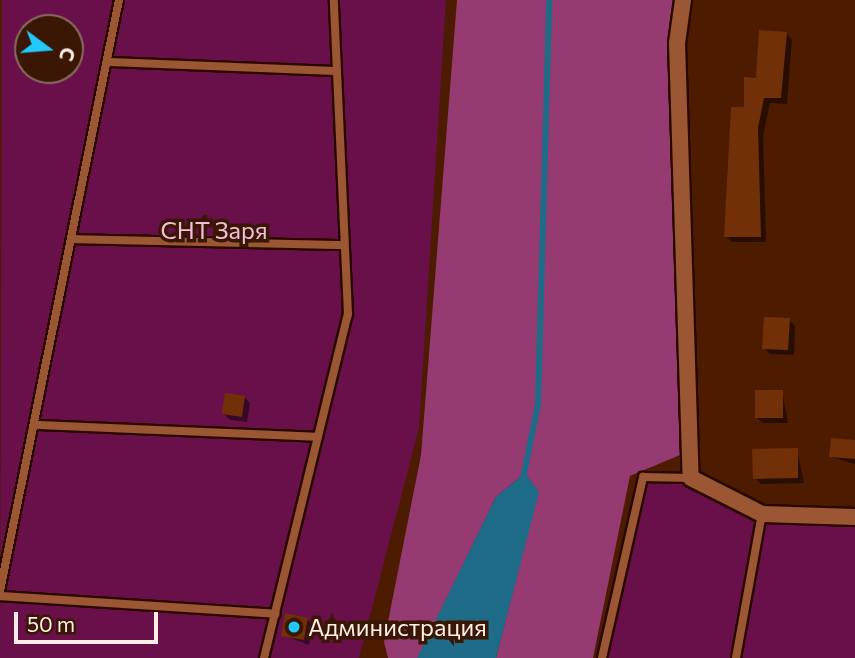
<!DOCTYPE html>
<html>
<head>
<meta charset="utf-8">
<style>
  body { margin:0 }
  #map { position:relative; width:855px; height:658px; overflow:hidden; background:#4c1b00; font-family:Commissioner,sans-serif }
  div>[style] { position:absolute }
  .green>* { inset:0; background:#69104b }
  .forest>* { inset:0; background:#963a72 }
  .water>* { inset:0; background:#1f6c88 }
  .shadow>* { inset:0; background:#0007 }
  .stream>* { height:6px; margin:-3px; padding:0 3px; transform-origin:3px; border-radius:3px; background:#1f6c88 }
  .building>* { inset:0; background:#723008 }
  .roads { filter:drop-shadow(2px 0 #290800) drop-shadow(-2px 0 #290800) drop-shadow(0 2px #290800) drop-shadow(0 -2px #290800) }
  .lane>* { height:8px; margin:-4px; padding:0 4px; transform-origin:4px; border-radius:4px; background:#9b5633 }
  .street>* { height:16px; margin:-8px; padding:0 8px; transform-origin:8px; border-radius:8px; background:#9b5633 }
  .dots>* { width:19px; height:19px; translate:-50% -50%; box-sizing:border-box; border:4px solid #3a1704; border-radius:50% }
  span { translate:-50% -50%; white-space:nowrap; text-align:center; line-height:1.15; -webkit-text-stroke:7px #3a1704; paint-order:stroke }
  .park-label { font-size:24px; color:#f1bed9 }
  .poi-label { font-size:24px; color:#ffeee6 }
  .left { translate:0 -50%; text-align:left }
  .north { position:absolute; left:14px; top:14px; width:70px; height:70px; box-sizing:border-box; background:#3a1704; border:2px solid #896d5e; border-radius:50%; rotate:106deg; font-size:19px; font-weight:700; line-height:28px; text-align:center; color:#ffeee6 }
  .north::after { content:''; display:block; margin:auto; width:24px; height:32px; background:#21c9fd; clip-path:polygon(50% 0,100% 100%,50% 72%,0 100%) }
  .scale { position:absolute; left:14px; top:612px; width:144px; height:32px; box-sizing:border-box; border:4px solid #ffeee6; border-top:0; padding-left:9px; font-size:21px; line-height:24px; white-space:nowrap; color:#ffeee6; -webkit-text-stroke:5px #3a1704; paint-order:stroke }
</style>
</head>
<body>
<div id="map">
  <div class="green">
    <i style="clip-path:polygon(evenodd,2px 0,446px 0,419px 428px,359px 658px,0 658px,2px 0,28px 28px,70px 28px,70px 70px,28px 70px,28px 28px)"></i>
    <i style="clip-path:polygon(643px 477px,691px 478px,762px 514px,855px 517px,855px 658px,602px 658px)"></i>
  </div>
  <div class="forest">
    <i style="clip-path:polygon(457px 0,675px 0,668px 43px,680px 455px,630px 476px,593px 658px,496px 658px,538px 492px,525px 473px,496px 497px,418px 658px,388px 658px,384px 642px,421px 455px)"></i>
  </div>
  <div class="water">
    <i style="clip-path:polygon(525px 473px,539px 492px,496px 658px,417px 658px,496px 497px)"></i>
  </div>
  <div class="shadow">
    <i style="clip-path:polygon(787px 34px,792px 40px,787px 104px,770px 103px,763px 135px,766px 242px,732px 242px,726px 237px,745px 109px)"></i>
    <i style="clip-path:polygon(789px 320px,795px 326px,794px 355px,770px 354px,764px 348px)"></i>
    <i style="clip-path:polygon(782px 391px,788px 423px,763px 423px,757px 418px)"></i>
    <i style="clip-path:polygon(244px 397px,250px 403px,247px 422px,230px 420px,224px 414px)"></i>
    <i style="clip-path:polygon(855px 441px,855px 464px,831px 457px)"></i>
    <i style="clip-path:polygon(797px 450px,804px 483px,761px 484px,755px 478px)"></i>
    <i style="clip-path:polygon(307px 619px,313px 625px,309px 645px,283px 635px)"></i>
  </div>
  <div class="stream">
    <i style="left:523px;top:479px;width:76px;rotate:-78.7deg"></i>
    <i style="left:538px;top:404px;width:404px;rotate:-88.4deg"></i>
  </div>
  <div class="building">
    <i style="clip-path:polygon(759px 30px,787px 32px,781px 98px,764px 98px,758px 128px,761px 237px,724px 237px,731px 107px,744px 107px,744px 77px,756px 78px)"></i>
    <i style="clip-path:polygon(764px 317px,790px 318px,788px 350px,762px 349px)"></i>
    <i style="clip-path:polygon(755px 390px,783px 390px,783px 418px,755px 418px)"></i>
    <i style="clip-path:polygon(225px 393px,245px 396px,242px 417px,222px 414px)"></i>
    <i style="clip-path:polygon(831px 438px,855px 440px,855px 459px,829px 457px)"></i>
    <i style="clip-path:polygon(798px 448px,798px 478px,753px 479px,752px 449px)"></i>
    <i style="clip-path:polygon(285px 613px,308px 618px,304px 640px,281px 636px)"></i>
  </div>
  <div class="roads">
    <div class="lane">
      <i style="left:108px;top:62px;width:229px;rotate:2.3deg"></i>
      <i style="left:71px;top:239px;width:273px;rotate:1.3deg"></i>
      <i style="left:37px;top:425px;width:281px;rotate:2.4deg"></i>
      <i style="left:0;top:591px;width:603px;rotate:-78.62deg"></i>
      <i style="left:0;top:596px;width:276px;rotate:3.7deg"></i>
      <i style="left:264px;top:658px;width:354px;rotate:-76.3deg"></i>
      <i style="left:348px;top:314px;width:314px;rotate:-92.6deg"></i>
      <i style="left:602px;top:658px;width:186px;rotate:-77.2deg"></i>
      <i style="left:643px;top:477px;width:48px;rotate:1.2deg"></i>
      <i style="left:736px;top:658px;width:146px;rotate:-79.8deg"></i>
    </div>
    <div class="street">
      <i style="left:683px;top:0;width:43px;rotate:97.9deg"></i>
      <i style="left:677px;top:43px;width:435px;rotate:88.2deg"></i>
      <i style="left:691px;top:478px;width:80px;rotate:26.9deg"></i>
      <i style="left:762px;top:514px;width:93px;rotate:1.8deg"></i>
    </div>
  </div>
  <div class="dots">
    <i style="left:294px;top:627px;background:#21c9fd"></i>
  </div>
  <div class="park-label">
    <span style="left:214px;top:230px">СНТ Заря</span>
  </div>
  <div class="poi-label">
    <span class="left" style="left:308px;top:627px">Администрация</span>
  </div>
  <div class="north">С</div>
  <div class="scale">50 m</div>
</div>
</body>
</html>
